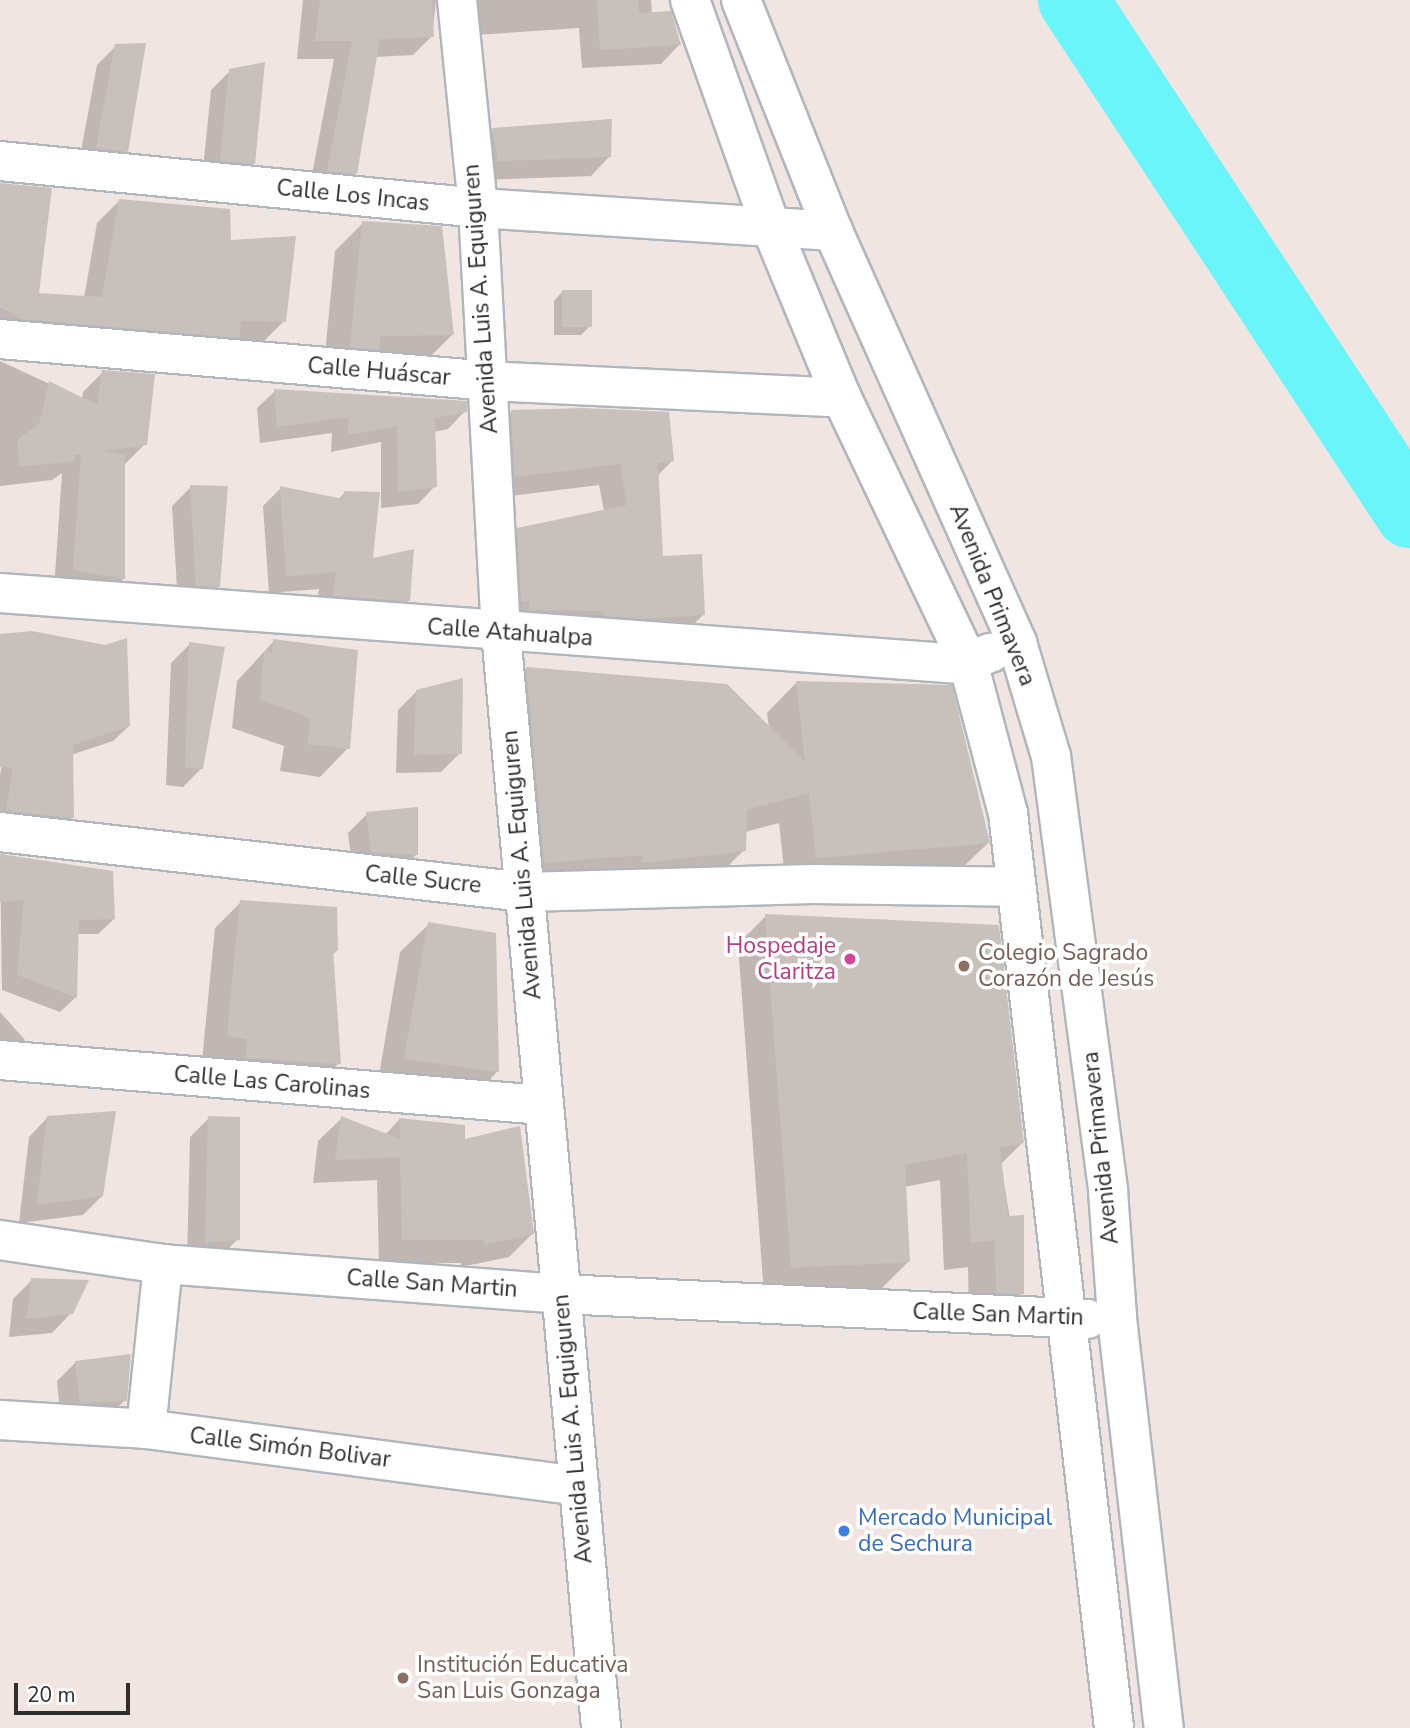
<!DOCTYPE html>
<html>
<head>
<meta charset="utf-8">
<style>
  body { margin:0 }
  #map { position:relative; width:1410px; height:1728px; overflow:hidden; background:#f0e5e0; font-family:"Nunito Sans",sans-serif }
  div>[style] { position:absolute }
  .shadow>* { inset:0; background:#0003 }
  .river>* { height:70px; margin:-35px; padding:0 35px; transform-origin:35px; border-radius:35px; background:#6af5fa }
  .building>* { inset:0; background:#c8c1bb }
  .roads { filter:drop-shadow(2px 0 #b0b6be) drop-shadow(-2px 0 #b0b6be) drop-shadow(0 2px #b0b6be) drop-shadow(0 -2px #b0b6be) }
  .minor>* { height:38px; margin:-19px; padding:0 19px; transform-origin:19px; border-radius:19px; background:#fff }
  .dots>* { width:19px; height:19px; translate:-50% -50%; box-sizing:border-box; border:4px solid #fff; border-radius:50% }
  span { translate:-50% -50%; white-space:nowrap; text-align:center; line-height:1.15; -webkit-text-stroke:7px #fff; paint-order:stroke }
  .street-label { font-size:23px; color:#2e2e2e }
  .hotel-label { font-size:23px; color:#b23c85 }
  .right { translate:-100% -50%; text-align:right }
  .education-label { font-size:23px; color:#785e54 }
  .left { translate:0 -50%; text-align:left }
  .shop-label { font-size:23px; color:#366cbe }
  .scale { position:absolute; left:14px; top:1683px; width:116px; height:32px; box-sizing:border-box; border:4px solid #2e2e2e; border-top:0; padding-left:9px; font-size:21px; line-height:24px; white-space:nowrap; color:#2e2e2e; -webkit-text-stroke:5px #fff; paint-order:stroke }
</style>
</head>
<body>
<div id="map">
  <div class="shadow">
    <i style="clip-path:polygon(303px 0,436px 0,432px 36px,413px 55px,375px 57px,355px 173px,336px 192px,309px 190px,334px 59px,297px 59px)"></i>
    <i style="clip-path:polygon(443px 0,651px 0,652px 14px,679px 45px,661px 64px,582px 68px,579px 28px,462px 36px)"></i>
    <i style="clip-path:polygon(116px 46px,126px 151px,107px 170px,78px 167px,97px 65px)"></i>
    <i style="clip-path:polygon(230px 71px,254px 163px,235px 182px,202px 179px,211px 90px)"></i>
    <i style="clip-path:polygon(493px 130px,610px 156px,591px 176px,480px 180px,474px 149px)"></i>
    <i style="clip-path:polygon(0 184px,37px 295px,84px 298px,97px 223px,119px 201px,229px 242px,284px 321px,262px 343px,0 341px)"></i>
    <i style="clip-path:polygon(363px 223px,452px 335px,424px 363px,323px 375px,335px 251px)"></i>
    <i style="clip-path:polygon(563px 291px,590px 326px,581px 335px,554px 335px,554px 301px)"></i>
    <i style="clip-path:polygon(0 361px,82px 399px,83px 392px,103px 372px,145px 444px,125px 464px,124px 578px,104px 598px,54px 590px,62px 473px,52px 480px,0 486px)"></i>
    <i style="clip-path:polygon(275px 391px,465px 411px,448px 429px,434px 432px,435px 486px,418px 504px,381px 508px,381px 442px,331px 452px,332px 433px,260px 443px,257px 408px)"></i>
    <i style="clip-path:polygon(512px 412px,672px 461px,657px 476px,661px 558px,704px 614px,682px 636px,508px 631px,496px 551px,518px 529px,604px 511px,599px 485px,493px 498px,490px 434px)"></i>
    <i style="clip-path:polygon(191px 487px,218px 587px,199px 606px,178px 604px,172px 506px)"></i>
    <i style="clip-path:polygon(281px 488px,337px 500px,345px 493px,370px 560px,408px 601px,390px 618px,316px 613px,319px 589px,269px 593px,263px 506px)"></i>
    <i style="clip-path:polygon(0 635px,129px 726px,113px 741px,71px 755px,72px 818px,56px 833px,0 827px,0 775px,9px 725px,0 725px)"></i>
    <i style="clip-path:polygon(274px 641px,348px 748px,320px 777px,280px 771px,284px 746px,232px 728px,237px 681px)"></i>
    <i style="clip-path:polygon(190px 644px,202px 768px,183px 787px,166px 785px,171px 663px)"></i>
    <i style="clip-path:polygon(527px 669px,769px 728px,767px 713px,797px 682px,988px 843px,957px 873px,786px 887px,779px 823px,745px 832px,744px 850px,714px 880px,514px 893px,497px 699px)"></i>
    <i style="clip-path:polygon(417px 691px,460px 753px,441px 772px,396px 773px,398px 710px)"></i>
    <i style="clip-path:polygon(367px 814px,417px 854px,398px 873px,353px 871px,348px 833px)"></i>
    <i style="clip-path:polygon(0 856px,114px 919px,98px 934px,77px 934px,76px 997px,60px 1012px,2px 990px)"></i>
    <i style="clip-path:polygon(241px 902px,337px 950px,332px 955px,339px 1063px,313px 1089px,202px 1061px,215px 928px)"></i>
    <i style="clip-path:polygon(766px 916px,1022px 1143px,1001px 1164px,1022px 1293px,994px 1321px,969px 1320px,968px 1267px,944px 1270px,940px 1180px,904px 1187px,908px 1262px,880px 1290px,764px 1295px,738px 944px)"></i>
    <i style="clip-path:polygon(429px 924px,497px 1072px,469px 1100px,377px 1087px,400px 952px)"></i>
    <i style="clip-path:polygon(0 1012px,25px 1040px,7px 1059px,0 1059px)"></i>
    <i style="clip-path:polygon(48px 1117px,102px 1196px,83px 1215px,19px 1223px,29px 1137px)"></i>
    <i style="clip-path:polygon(209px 1118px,238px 1239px,219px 1258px,187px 1261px,190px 1137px)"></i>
    <i style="clip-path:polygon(342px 1118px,385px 1135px,400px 1119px,463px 1142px,532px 1234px,509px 1257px,461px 1267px,461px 1263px,379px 1263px,377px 1180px,313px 1183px,318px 1141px)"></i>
    <i style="clip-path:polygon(32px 1280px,71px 1313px,52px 1333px,9px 1337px,13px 1299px)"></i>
    <i style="clip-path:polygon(76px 1362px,125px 1400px,106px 1419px,61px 1421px,57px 1381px)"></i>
  </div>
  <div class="river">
    <i style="left:1073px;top:0;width:614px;rotate:56.7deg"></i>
  </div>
  <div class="building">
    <i style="clip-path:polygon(320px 0,432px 0,434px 37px,380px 39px,357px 174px,327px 171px,352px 41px,315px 41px)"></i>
    <i style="clip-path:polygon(597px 0,638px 0,639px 13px,671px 11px,681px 45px,600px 50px)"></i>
    <i style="clip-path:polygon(146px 43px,128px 152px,96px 148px,115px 44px)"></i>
    <i style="clip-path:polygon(265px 62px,255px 164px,220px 161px,229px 69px)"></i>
    <i style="clip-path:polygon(612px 119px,611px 157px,498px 161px,492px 128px)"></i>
    <i style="clip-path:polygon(0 183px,52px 188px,39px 293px,102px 297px,119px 199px,230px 209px,231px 240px,296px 236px,286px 322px,241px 321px,239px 338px,21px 319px,0 307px)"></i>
    <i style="clip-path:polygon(362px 221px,442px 226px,454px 335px,380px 336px,379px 350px,350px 347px)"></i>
    <i style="clip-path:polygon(562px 290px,592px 290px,592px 327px,562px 327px)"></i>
    <i style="clip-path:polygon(102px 370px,155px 374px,147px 445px,103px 451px,125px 455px,125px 579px,73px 570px,81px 454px,74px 455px,74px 461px,20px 467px,17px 440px,39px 424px,49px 381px,97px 405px)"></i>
    <i style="clip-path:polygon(274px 389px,467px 401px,467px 412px,435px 418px,437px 487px,398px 492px,397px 426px,348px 435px,349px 417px,277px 427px)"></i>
    <i style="clip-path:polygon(584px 408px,669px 412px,674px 461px,658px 463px,663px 556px,702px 554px,705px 615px,642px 619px,604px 616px,604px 611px,529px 610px,529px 601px,521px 601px,517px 528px,627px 505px,620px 464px,514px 477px,511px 410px)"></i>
    <i style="clip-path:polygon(190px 485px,228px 486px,220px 587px,196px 586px)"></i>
    <i style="clip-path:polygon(280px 486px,343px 499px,344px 491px,380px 492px,373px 558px,414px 549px,410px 601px,333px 596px,336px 572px,286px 576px)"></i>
    <i style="clip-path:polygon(32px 631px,105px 645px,127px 638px,130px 726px,73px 745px,74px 818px,6px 811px,13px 768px,0 767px,0 634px)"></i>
    <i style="clip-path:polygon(273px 639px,358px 650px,350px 749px,307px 744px,311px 718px,260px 700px,264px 651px,272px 652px)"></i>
    <i style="clip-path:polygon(189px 642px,225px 647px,203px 769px,185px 767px)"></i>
    <i style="clip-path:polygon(526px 667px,727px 684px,805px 762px,796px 681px,952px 685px,990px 843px,816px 858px,809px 793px,747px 810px,746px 851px,643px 863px,643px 855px,544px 863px)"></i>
    <i style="clip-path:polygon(463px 678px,462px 754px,414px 755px,416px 690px)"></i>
    <i style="clip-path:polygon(418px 807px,418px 855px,371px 852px,366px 812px)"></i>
    <i style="clip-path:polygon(0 854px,113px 871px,115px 919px,79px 920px,77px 998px,17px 975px,24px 900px,0 902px)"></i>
    <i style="clip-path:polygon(240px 900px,337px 907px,338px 951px,333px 949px,341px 1064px,246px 1058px,247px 1040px,227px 1035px)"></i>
    <i style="clip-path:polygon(765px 914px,999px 925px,1024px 1143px,1000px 1148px,1008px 1216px,1024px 1215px,1024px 1294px,996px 1293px,995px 1240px,971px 1243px,967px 1153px,905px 1165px,910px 1262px,791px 1268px)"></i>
    <i style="clip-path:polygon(428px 922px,496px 933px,499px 1072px,404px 1059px)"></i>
    <i style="clip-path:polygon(116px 1111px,103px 1196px,37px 1205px,47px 1116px)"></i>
    <i style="clip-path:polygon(208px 1116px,240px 1117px,240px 1240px,205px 1243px)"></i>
    <i style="clip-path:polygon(341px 1116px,400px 1139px,399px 1118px,465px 1125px,465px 1139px,520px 1126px,534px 1234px,484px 1245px,484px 1240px,402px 1240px,400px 1157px,335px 1160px)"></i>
    <i style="clip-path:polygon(31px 1278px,89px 1280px,73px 1314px,27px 1319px)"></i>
    <i style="clip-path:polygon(131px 1354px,127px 1401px,80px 1403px,75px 1361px)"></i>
  </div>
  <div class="roads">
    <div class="minor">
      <i style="left:457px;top:0;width:209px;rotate:84.2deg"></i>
      <i style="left:478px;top:208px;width:426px;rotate:86.9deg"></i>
      <i style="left:501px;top:633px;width:1100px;rotate:84.78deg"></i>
      <i style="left:690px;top:0;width:241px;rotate:70.4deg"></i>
      <i style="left:771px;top:227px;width:185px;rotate:67.5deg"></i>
      <i style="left:842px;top:398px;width:293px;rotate:64.5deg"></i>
      <i style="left:968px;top:662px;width:156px;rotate:75.2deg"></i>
      <i style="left:1008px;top:813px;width:921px;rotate:83.39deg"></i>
      <i style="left:741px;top:0;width:249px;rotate:68.3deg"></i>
      <i style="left:833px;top:231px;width:451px;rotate:65.9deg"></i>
      <i style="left:1017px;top:643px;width:118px;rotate:73.3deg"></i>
      <i style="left:1051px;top:756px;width:439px;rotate:82.5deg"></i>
      <i style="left:1108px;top:1191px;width:127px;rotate:85.9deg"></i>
      <i style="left:1117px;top:1318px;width:413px;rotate:83.5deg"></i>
      <i style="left:0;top:161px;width:480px;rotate:5.6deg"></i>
      <i style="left:478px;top:208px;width:356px;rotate:3.7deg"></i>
      <i style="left:0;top:339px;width:489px;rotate:4.9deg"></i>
      <i style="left:487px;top:381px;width:355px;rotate:2.7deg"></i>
      <i style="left:0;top:593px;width:963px;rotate:4.23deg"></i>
      <i style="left:960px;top:664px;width:33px;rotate:-20deg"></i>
      <i style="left:0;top:832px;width:527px;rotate:6.53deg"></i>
      <i style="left:524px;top:892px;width:289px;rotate:-1.6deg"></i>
      <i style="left:813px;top:884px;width:203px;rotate:0.8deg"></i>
      <i style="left:0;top:1060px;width:545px;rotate:4.74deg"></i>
      <i style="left:0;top:1240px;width:165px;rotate:8.4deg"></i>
      <i style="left:163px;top:1264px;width:399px;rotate:4.3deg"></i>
      <i style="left:561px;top:1294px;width:527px;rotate:2.72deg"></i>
      <i style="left:0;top:1420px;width:146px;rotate:3.5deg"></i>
      <i style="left:146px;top:1429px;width:437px;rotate:7.5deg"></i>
      <i style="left:146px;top:1429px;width:166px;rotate:-84.1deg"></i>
    </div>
  </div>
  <div class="dots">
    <i style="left:850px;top:959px;background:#d1479c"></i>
    <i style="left:964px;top:966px;background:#8d6e63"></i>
    <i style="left:844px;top:1531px;background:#3f7fe0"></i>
    <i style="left:403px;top:1678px;background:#8d6e63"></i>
  </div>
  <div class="street-label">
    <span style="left:353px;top:196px;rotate:6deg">Calle Los Incas</span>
    <span style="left:481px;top:299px;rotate:-94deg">Avenida Luis A. Equiguren</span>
    <span style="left:379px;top:372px;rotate:5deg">Calle Huáscar</span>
    <span style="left:992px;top:595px;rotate:68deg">Avenida Primavera</span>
    <span style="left:510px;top:633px;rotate:4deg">Calle Atahualpa</span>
    <span style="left:522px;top:865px;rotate:-95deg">Avenida Luis A. Equiguren</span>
    <span style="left:423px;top:880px;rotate:6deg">Calle Sucre</span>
    <span style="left:272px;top:1083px;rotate:5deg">Calle Las Carolinas</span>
    <span style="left:1101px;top:1148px;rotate:-96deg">Avenida Primavera</span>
    <span style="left:432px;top:1284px;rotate:4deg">Calle San Martin</span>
    <span style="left:998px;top:1315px;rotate:2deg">Calle San Martin</span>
    <span style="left:573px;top:1429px;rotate:-95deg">Avenida Luis A. Equiguren</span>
    <span style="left:290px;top:1448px;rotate:7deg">Calle Simón Bolivar</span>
  </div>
  <div class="hotel-label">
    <span class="right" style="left:836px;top:959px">Hospedaje<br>Claritza</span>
  </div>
  <div class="education-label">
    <span class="left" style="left:978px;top:966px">Colegio Sagrado<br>Corazón de Jesús</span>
    <span class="left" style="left:417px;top:1678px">Institución Educativa<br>San Luis Gonzaga</span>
  </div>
  <div class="shop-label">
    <span class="left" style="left:858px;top:1531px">Mercado Municipal<br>de Sechura</span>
  </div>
  <div class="scale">20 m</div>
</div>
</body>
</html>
